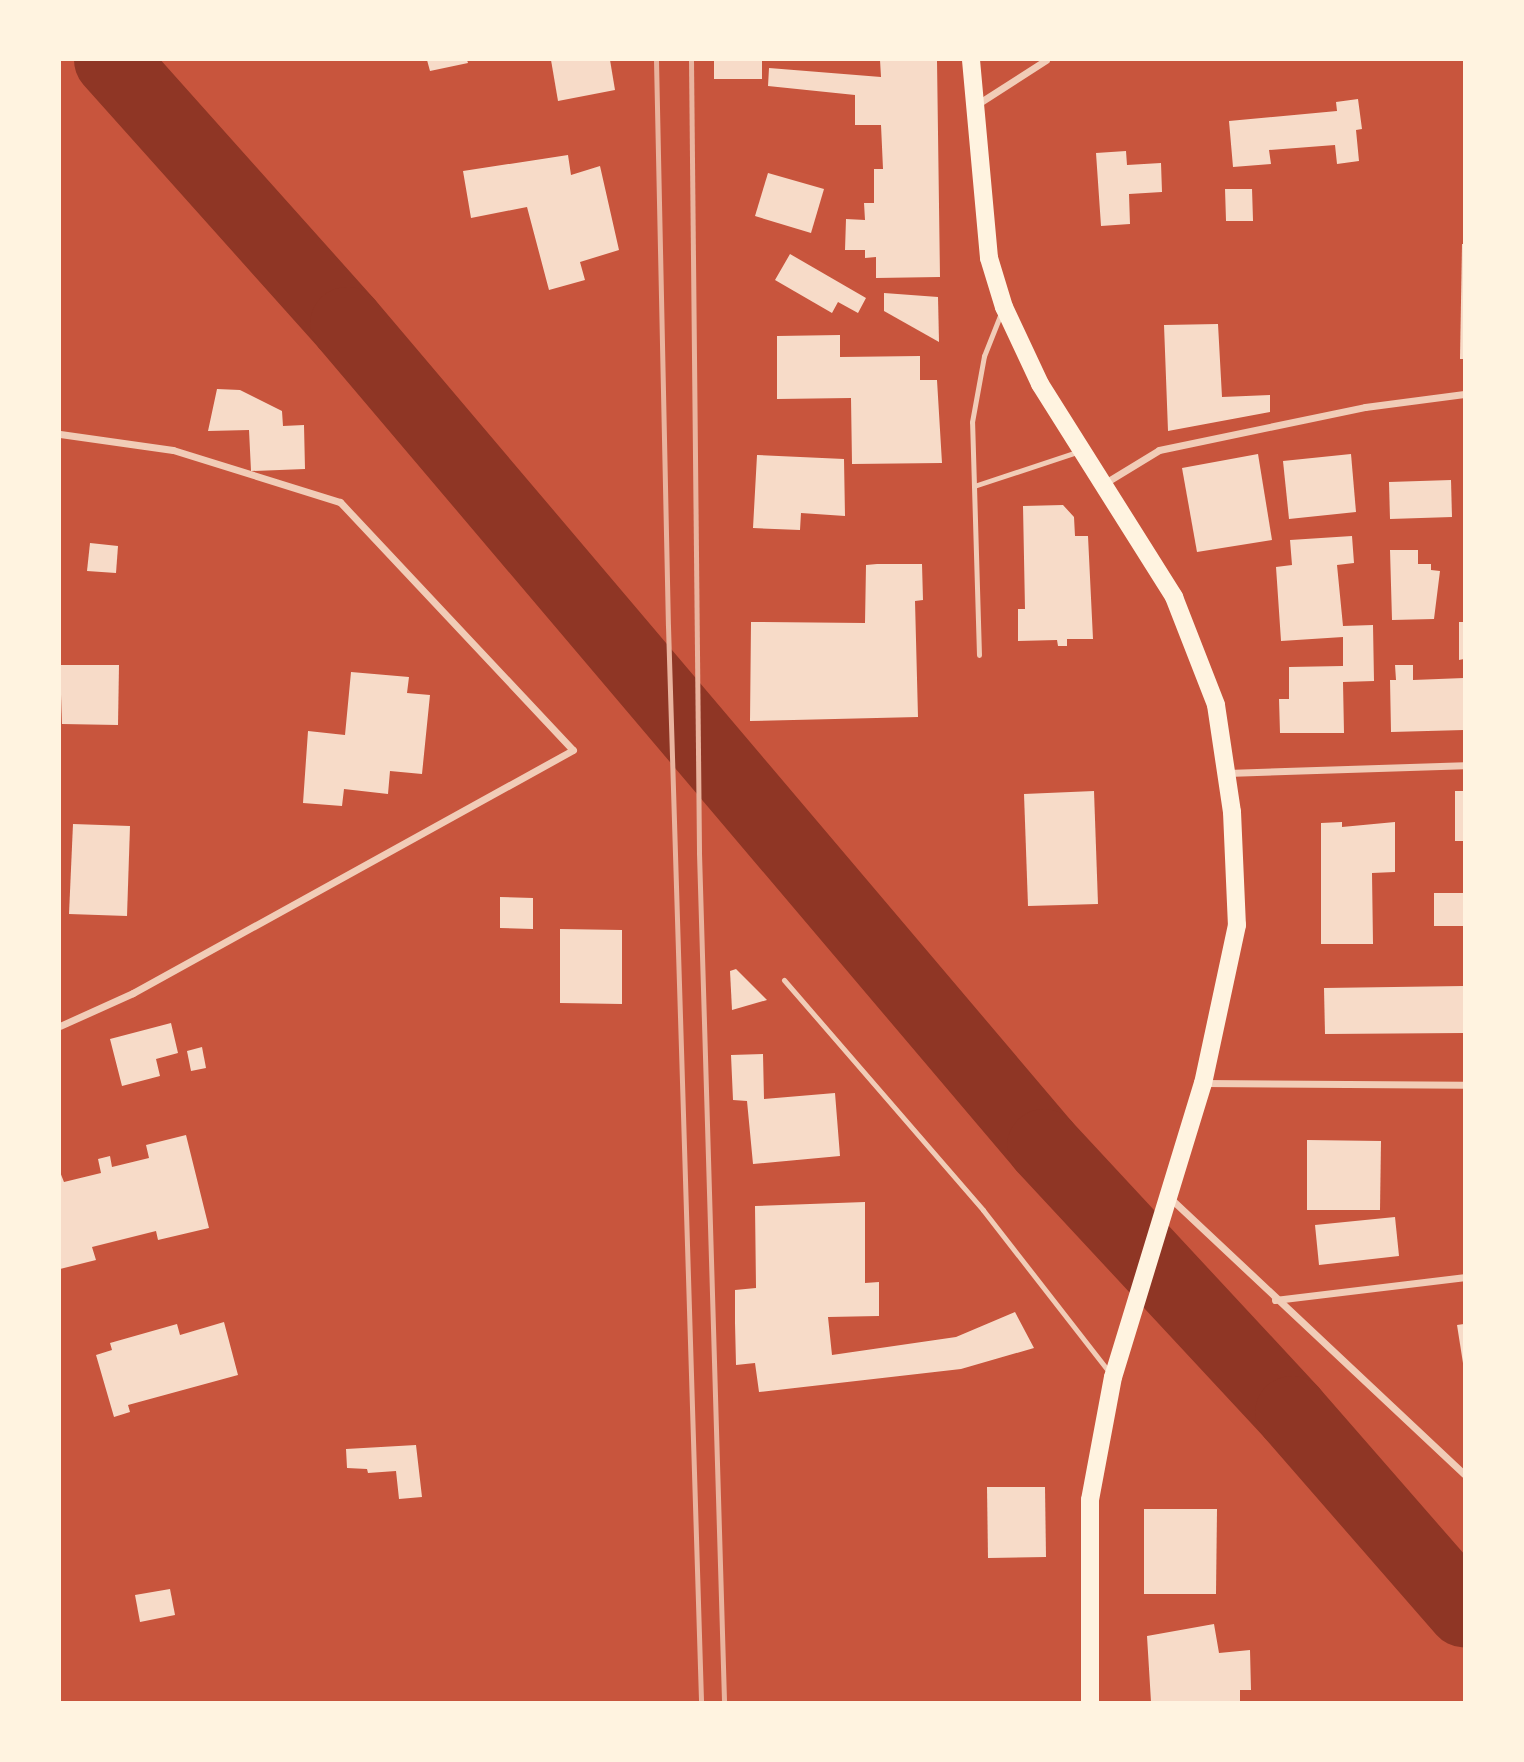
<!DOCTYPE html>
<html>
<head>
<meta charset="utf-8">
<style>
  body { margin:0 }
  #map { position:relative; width:1524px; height:1762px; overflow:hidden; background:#c8553d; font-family:Raleway,sans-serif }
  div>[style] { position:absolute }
  .river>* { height:74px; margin:-37px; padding:0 37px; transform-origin:37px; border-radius:37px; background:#8f3625 }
  .building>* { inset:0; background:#f7dbc8 }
  .service>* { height:5px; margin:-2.5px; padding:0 2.5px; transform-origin:2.5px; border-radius:2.5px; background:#f1ccb7 }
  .minor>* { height:7px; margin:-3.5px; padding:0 3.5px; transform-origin:3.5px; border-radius:3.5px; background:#f1ccb7 }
  .primary>* { height:18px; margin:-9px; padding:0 9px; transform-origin:9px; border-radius:9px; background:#fff3e0 }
  .rail>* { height:5px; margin:-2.5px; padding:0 2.5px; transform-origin:2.5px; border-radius:2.5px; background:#e9b49f }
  span { translate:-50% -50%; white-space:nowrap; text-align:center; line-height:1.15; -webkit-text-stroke:5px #fff3e0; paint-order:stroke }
  .frame { position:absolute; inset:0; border:61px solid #fff3e0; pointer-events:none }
</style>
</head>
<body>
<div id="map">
  <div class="river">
    <i style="left:111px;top:60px;width:354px;rotate:48.2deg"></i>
    <i style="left:347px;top:324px;width:1078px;rotate:49.7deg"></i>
    <i style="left:1044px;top:1146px;width:364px;rotate:47.1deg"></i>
    <i style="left:1292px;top:1413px;width:262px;rotate:48.9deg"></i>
  </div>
  <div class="building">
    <i style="clip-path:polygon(427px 60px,467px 60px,468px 63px,430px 71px)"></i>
    <i style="clip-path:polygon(551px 60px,610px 60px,615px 90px,558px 101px)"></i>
    <i style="clip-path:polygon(714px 60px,762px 60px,762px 79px,714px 79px)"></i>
    <i style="clip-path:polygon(880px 60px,937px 60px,940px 277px,876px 278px,876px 257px,865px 258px,865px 250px,845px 250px,846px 219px,865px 220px,864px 203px,874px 203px,874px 169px,883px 169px,881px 125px,855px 125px,855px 95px,768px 86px,769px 68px,881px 77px)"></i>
    <i style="clip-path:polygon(1358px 99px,1362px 129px,1356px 130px,1359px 161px,1337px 164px,1335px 145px,1269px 150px,1271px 164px,1233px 167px,1229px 121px,1337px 111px,1336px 102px)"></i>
    <i style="clip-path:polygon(1126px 151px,1127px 165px,1161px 163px,1162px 192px,1129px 194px,1130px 224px,1101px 226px,1096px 153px)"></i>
    <i style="clip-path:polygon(568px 155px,571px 175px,600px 166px,619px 250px,580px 262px,585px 280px,549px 290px,527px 207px,471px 218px,463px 171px)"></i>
    <i style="clip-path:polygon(768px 173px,824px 189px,811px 233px,755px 216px)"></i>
    <i style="clip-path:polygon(1225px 189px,1252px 189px,1253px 221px,1226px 221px)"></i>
    <i style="clip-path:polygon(1462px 244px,1464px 244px,1464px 359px,1460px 359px)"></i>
    <i style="clip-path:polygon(790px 254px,866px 298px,858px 313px,838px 302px,832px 313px,775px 280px)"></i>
    <i style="clip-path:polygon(884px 293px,938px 297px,939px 342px,884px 311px)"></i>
    <i style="clip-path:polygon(1218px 324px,1222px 397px,1270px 395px,1270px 412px,1168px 431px,1164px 325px)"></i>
    <i style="clip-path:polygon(840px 335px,840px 357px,920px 356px,920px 380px,937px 380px,942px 463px,852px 464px,851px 398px,777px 399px,777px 336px)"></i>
    <i style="clip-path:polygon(217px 389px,240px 390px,282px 411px,283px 426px,304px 425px,305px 469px,251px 471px,249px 430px,208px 431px)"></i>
    <i style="clip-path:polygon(1258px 454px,1272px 540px,1197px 552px,1182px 468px)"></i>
    <i style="clip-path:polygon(1351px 454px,1356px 512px,1289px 519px,1283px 461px)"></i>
    <i style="clip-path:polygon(757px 455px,844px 459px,845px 516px,801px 513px,800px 530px,753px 528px)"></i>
    <i style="clip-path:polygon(1451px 480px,1452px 517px,1390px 519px,1389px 482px)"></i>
    <i style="clip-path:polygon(1063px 505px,1074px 517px,1075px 536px,1088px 536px,1093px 639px,1067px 639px,1067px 646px,1058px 646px,1057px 640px,1018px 641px,1018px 609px,1025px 609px,1023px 506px)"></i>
    <i style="clip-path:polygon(1352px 536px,1354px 563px,1337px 565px,1343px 626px,1373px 625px,1374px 681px,1343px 682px,1344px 733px,1280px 733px,1279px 699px,1289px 699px,1289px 667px,1343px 666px,1343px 637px,1281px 641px,1276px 567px,1292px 565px,1290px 540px)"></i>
    <i style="clip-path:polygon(90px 543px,118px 546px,116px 573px,87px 571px)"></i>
    <i style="clip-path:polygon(1390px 550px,1418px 550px,1418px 564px,1431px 564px,1431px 570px,1440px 571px,1434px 619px,1392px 620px)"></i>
    <i style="clip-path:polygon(877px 564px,922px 564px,923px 600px,915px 601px,918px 717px,750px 721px,751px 622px,865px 623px,866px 565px)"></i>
    <i style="clip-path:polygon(1459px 622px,1464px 622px,1464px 659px,1459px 660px)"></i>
    <i style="clip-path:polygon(60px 665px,119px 665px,118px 725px,62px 724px)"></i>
    <i style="clip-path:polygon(1395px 665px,1413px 665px,1413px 680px,1464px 678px,1464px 730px,1391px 732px,1390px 680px,1396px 680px)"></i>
    <i style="clip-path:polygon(351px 672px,409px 677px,407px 693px,430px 695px,422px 774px,390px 771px,388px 794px,344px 789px,342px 806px,303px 803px,308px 731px,345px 735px)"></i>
    <i style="clip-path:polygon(1094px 791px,1098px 904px,1028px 906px,1024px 794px)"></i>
    <i style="clip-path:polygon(1455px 791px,1464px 791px,1464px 841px,1455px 841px)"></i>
    <i style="clip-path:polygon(1342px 822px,1342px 827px,1395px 822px,1395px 872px,1372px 873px,1373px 944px,1321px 944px,1321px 823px)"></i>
    <i style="clip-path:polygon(73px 824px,130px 826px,127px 916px,69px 914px)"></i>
    <i style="clip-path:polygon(1434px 893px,1464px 893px,1464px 926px,1434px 926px)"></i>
    <i style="clip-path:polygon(500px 897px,533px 898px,533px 929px,500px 928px)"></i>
    <i style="clip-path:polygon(560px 929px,622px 930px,622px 1004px,560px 1003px)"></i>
    <i style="clip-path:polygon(736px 969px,767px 1000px,732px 1010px,730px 971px)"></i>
    <i style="clip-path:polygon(1464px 986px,1464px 1033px,1325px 1034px,1324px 988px)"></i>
    <i style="clip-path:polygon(171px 1023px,178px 1053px,156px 1059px,160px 1076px,122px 1086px,110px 1039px)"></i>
    <i style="clip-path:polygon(202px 1047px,206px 1068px,191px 1071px,187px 1051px)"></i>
    <i style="clip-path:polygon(763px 1054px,764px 1099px,835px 1093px,840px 1156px,753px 1164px,747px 1101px,733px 1100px,731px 1055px)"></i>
    <i style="clip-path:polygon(186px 1135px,209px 1228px,158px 1240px,156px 1231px,92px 1247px,96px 1260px,60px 1269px,60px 1172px,64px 1182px,101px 1173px,98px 1159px,110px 1156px,112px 1167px,149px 1158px,146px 1145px)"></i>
    <i style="clip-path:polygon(1307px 1140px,1381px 1141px,1380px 1210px,1307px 1210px)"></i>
    <i style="clip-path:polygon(865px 1202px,865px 1283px,879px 1282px,879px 1316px,828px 1317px,832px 1355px,956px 1337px,1015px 1312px,1034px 1348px,961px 1369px,759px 1392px,755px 1363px,736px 1365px,735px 1323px,735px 1290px,756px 1288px,755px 1206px)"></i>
    <i style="clip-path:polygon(1395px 1217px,1399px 1256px,1319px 1265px,1315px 1225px)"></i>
    <i style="clip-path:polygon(224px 1322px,238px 1375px,128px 1405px,130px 1412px,114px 1417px,96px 1355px,112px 1350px,110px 1343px,177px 1324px,180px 1335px)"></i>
    <i style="clip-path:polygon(1464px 1324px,1464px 1363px,1463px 1363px,1457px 1325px)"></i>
    <i style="clip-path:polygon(416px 1445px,422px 1497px,399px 1499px,396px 1471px,368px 1473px,367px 1469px,347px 1468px,346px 1449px)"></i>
    <i style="clip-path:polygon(987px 1487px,1045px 1487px,1046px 1557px,988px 1558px)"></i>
    <i style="clip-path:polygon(1144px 1509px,1217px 1509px,1216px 1594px,1144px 1594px)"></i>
    <i style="clip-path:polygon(170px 1589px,175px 1615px,140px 1622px,135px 1595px)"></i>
    <i style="clip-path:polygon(1214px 1624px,1219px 1653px,1250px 1650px,1251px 1690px,1240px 1690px,1240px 1702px,1151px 1702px,1147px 1636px)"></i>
  </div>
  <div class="service">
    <i style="left:974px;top:486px;width:108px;rotate:-18.3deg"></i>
    <i style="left:979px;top:655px;width:233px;rotate:-91.7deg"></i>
    <i style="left:972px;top:422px;width:67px;rotate:-79.7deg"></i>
    <i style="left:984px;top:356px;width:46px;rotate:-68.4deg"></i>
    <i style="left:784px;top:980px;width:304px;rotate:49.1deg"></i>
    <i style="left:983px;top:1210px;width:205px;rotate:52.1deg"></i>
  </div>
  <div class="minor">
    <i style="left:976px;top:105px;width:83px;rotate:-32.7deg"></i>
    <i style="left:60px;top:434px;width:114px;rotate:8.1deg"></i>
    <i style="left:173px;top:450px;width:175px;rotate:17.3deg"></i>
    <i style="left:340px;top:502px;width:340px;rotate:46.8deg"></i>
    <i style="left:573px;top:750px;width:503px;rotate:151.09deg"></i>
    <i style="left:133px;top:993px;width:80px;rotate:155.7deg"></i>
    <i style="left:1105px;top:483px;width:63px;rotate:-31.4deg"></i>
    <i style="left:1159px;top:450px;width:210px;rotate:-11.8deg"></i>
    <i style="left:1365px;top:407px;width:100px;rotate:-7.5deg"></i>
    <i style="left:1227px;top:773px;width:237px;rotate:-1.9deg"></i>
    <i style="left:1203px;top:1083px;width:261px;rotate:0.4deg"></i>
    <i style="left:1169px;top:1197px;width:405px;rotate:43.2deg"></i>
    <i style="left:1275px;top:1300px;width:190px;rotate:-6.9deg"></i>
  </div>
  <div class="primary">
    <i style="left:971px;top:60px;width:199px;rotate:84.8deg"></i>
    <i style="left:989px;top:258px;width:51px;rotate:73deg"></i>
    <i style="left:1004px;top:307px;width:85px;rotate:64.9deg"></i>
    <i style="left:1040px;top:384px;width:252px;rotate:57.8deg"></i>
    <i style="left:1174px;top:597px;width:116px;rotate:68.7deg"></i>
    <i style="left:1216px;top:705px;width:108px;rotate:81.5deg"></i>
    <i style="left:1232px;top:812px;width:113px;rotate:87.5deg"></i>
    <i style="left:1237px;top:925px;width:162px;rotate:102.1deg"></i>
    <i style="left:1203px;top:1083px;width:307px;rotate:107deg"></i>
    <i style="left:1113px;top:1377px;width:125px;rotate:100.6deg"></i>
    <i style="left:1090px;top:1500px;width:202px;rotate:90deg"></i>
  </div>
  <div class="rail">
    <i style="left:656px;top:60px;width:566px;rotate:88.79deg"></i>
    <i style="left:668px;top:626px;width:1077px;rotate:88.24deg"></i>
    <i style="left:691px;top:60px;width:793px;rotate:89.42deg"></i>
    <i style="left:699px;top:853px;width:849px;rotate:88.31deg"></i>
  </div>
  <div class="frame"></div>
</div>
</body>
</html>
